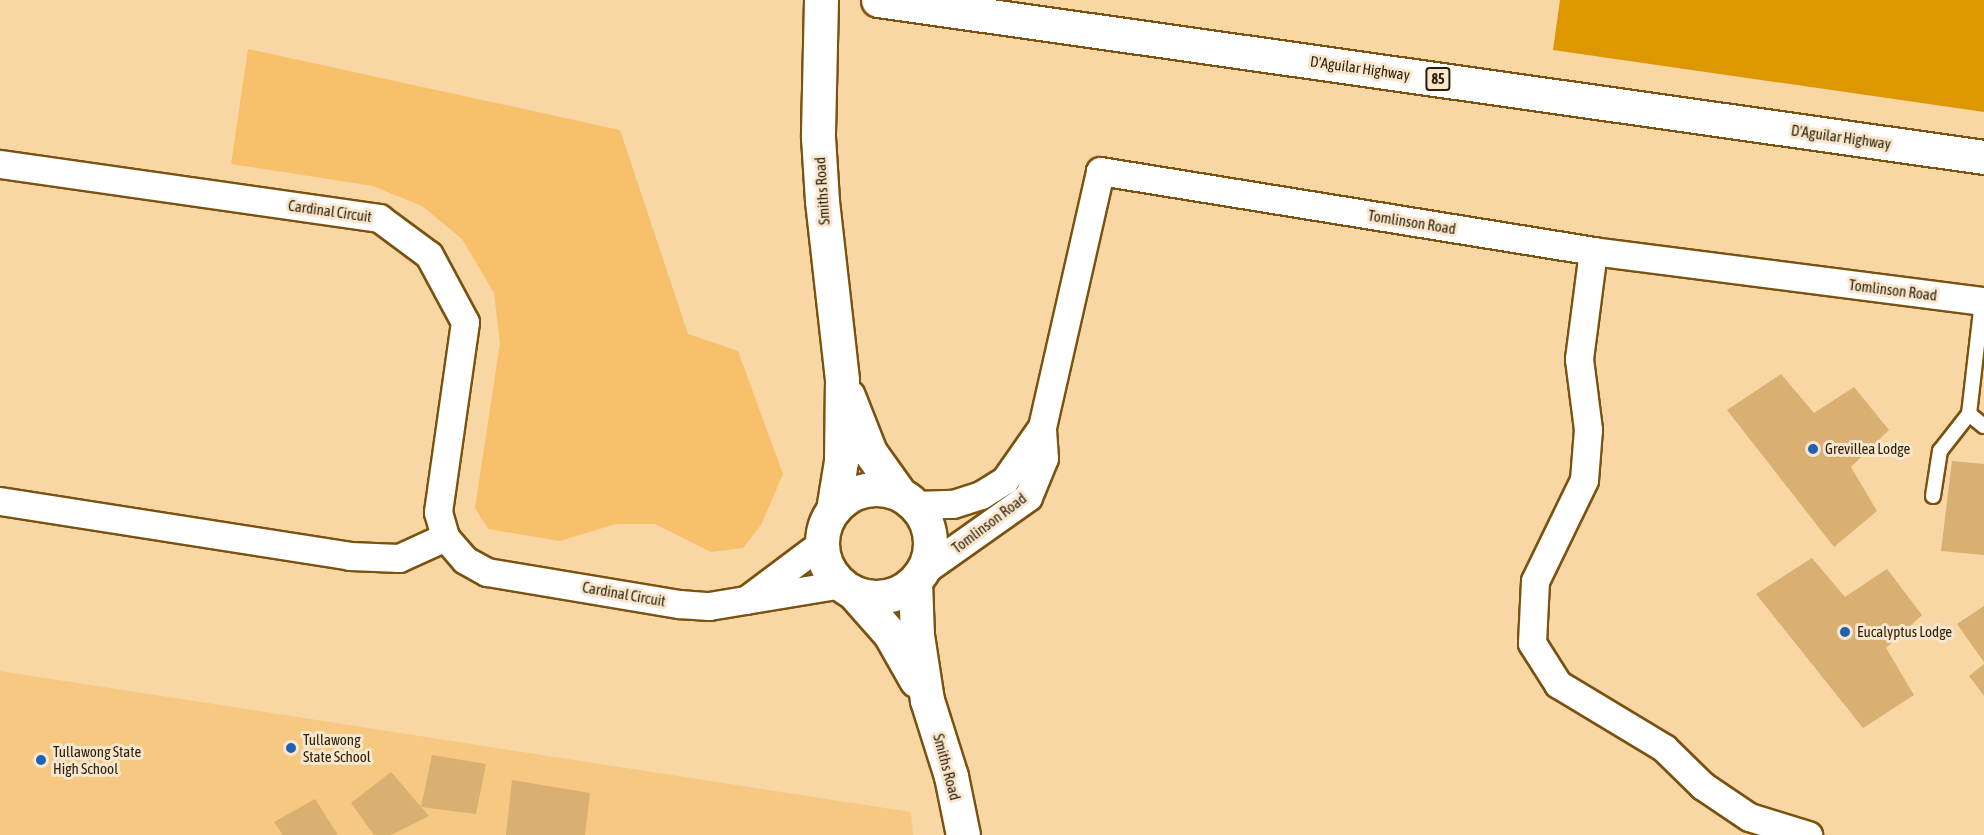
<!DOCTYPE html>
<html>
<head>
<meta charset="utf-8">
<style>
  body { margin:0 }
  #map { position:relative; width:1984px; height:835px; overflow:hidden; background:#f9d7a5; font-family:"Asap Condensed",sans-serif }
  div>[style] { position:absolute }
  .built>* { inset:0; background:#f7c882 }
  .green>* { inset:0; background:#f8c06a }
  .forest>* { inset:0; background:#dd9800 }
  .building>* { inset:0; background:#d9af72 }
  .roads { filter:drop-shadow(2px 0 #79530f) drop-shadow(-2px 0 #79530f) drop-shadow(0 2px #79530f) drop-shadow(0 -2px #79530f) }
  .lane>* { height:14px; margin:-7px; padding:0 7px; transform-origin:7px; border-radius:7px; background:#fff }
  .street>* { height:27px; margin:-13.5px; padding:0 13.5px; transform-origin:13.5px; border-radius:13.5px; background:#fff }
  .secondary>* { height:33px; margin:-16.5px; padding:0 16.5px; transform-origin:16.5px; border-radius:16.5px; background:#fff }
  .secondary>.ring { margin:-16.5px; padding:0; box-sizing:content-box; background:none; border:33px solid #fff; border-radius:50% }
  .highway>* { height:33px; margin:-16.5px; padding:0 16.5px; transform-origin:16.5px; border-radius:16.5px; background:#fff }
  .dots>* { width:16px; height:16px; translate:-50% -50%; box-sizing:border-box; border:3px solid #f8e7cf; border-radius:50% }
  span { translate:-50% -50%; white-space:nowrap; text-align:center; line-height:1.15; -webkit-text-stroke:6px #f8e7cf; paint-order:stroke }
  .shield-label span { padding:2px 4px; background:#f8e7cf; border:2px solid; border-radius:4px; -webkit-text-stroke-width:0 }
  .shield-label { font-size:14px; color:#2e1e04; font-weight:700 }
  .street-label { font-size:15px; color:#2e1e04 }
  .poi-label { font-size:15px; color:#2e1e04 }
  .left { translate:0 -50%; text-align:left }
</style>
</head>
<body>
<div id="map">
  <div class="built">
    <i style="clip-path:polygon(0 671px,911px 812px,913px 835px,0 835px)"></i>
  </div>
  <div class="green">
    <i style="clip-path:polygon(248px 49px,620px 130px,688px 334px,738px 351px,783px 474px,761px 525px,743px 548px,711px 552px,655px 524px,616px 524px,560px 541px,488px 529px,475px 508px,500px 343px,494px 293px,462px 239px,422px 206px,373px 186px,231px 164px)"></i>
  </div>
  <div class="forest">
    <i style="clip-path:polygon(1560px 0,1984px 0,1984px 112px,1553px 50px)"></i>
  </div>
  <div class="building">
    <i style="clip-path:polygon(1781px 374px,1814px 413px,1854px 387px,1889px 430px,1851px 467px,1877px 511px,1834px 547px,1727px 410px)"></i>
    <i style="clip-path:polygon(1952px 461px,1984px 464px,1984px 555px,1941px 551px)"></i>
    <i style="clip-path:polygon(1812px 558px,1845px 597px,1887px 569px,1922px 615px,1886px 648px,1914px 695px,1863px 728px,1756px 594px)"></i>
    <i style="clip-path:polygon(1984px 606px,1984px 662px,1957px 624px)"></i>
    <i style="clip-path:polygon(1984px 664px,1984px 696px,1969px 676px)"></i>
    <i style="clip-path:polygon(432px 755px,486px 764px,476px 814px,421px 807px)"></i>
    <i style="clip-path:polygon(391px 772px,429px 816px,391px 835px,374px 835px,351px 803px)"></i>
    <i style="clip-path:polygon(512px 780px,590px 793px,585px 835px,506px 835px)"></i>
    <i style="clip-path:polygon(315px 799px,338px 835px,283px 835px,274px 822px)"></i>
  </div>
  <div class="roads">
    <div class="lane">
      <i style="left:1969px;top:414px;width:19px;rotate:39deg"></i>
      <i style="left:1933px;top:496px;width:46px;rotate:-81.2deg"></i>
      <i style="left:1940px;top:451px;width:47px;rotate:-51.9deg"></i>
      <i style="left:1969px;top:414px;width:114px;rotate:-83.4deg"></i>
    </div>
    <div class="street">
      <i style="left:0;top:164px;width:383px;rotate:8.1deg"></i>
      <i style="left:379px;top:218px;width:62px;rotate:36.5deg"></i>
      <i style="left:429px;top:255px;width:76px;rotate:61.8deg"></i>
      <i style="left:465px;top:322px;width:192px;rotate:98.1deg"></i>
      <i style="left:438px;top:512px;width:26px;rotate:74deg"></i>
      <i style="left:1593px;top:251px;width:109px;rotate:97.4deg"></i>
      <i style="left:1579px;top:359px;width:71px;rotate:82.7deg"></i>
      <i style="left:1588px;top:429px;width:51px;rotate:94.5deg"></i>
      <i style="left:1584px;top:480px;width:112px;rotate:115.9deg"></i>
      <i style="left:1535px;top:581px;width:62px;rotate:92.8deg"></i>
      <i style="left:1532px;top:643px;width:49px;rotate:57.6deg"></i>
      <i style="left:1558px;top:684px;width:124px;rotate:31.1deg"></i>
      <i style="left:1664px;top:748px;width:54px;rotate:44.3deg"></i>
      <i style="left:1703px;top:786px;width:55px;rotate:34deg"></i>
      <i style="left:1749px;top:817px;width:62px;rotate:17deg"></i>
      <i style="left:0;top:501px;width:354px;rotate:8.9deg"></i>
      <i style="left:350px;top:556px;width:49px;rotate:2.3deg"></i>
      <i style="left:399px;top:558px;width:51px;rotate:-24.5deg"></i>
      <i style="left:445px;top:537px;width:30px;rotate:49deg"></i>
      <i style="left:465px;top:560px;width:25px;rotate:29deg"></i>
      <i style="left:487px;top:572px;width:195px;rotate:9.5deg"></i>
      <i style="left:679px;top:604px;width:30px;rotate:4deg"></i>
      <i style="left:709px;top:606px;width:135px;rotate:-9.4deg"></i>
      <i style="left:915px;top:505px;width:38px;rotate:-2deg"></i>
      <i style="left:953px;top:504px;width:29px;rotate:-18deg"></i>
      <i style="left:981px;top:495px;width:28px;rotate:-32deg"></i>
      <i style="left:1005px;top:480px;width:65px;rotate:-55.1deg"></i>
      <i style="left:1042px;top:427px;width:262px;rotate:-77.2deg"></i>
      <i style="left:1100px;top:171px;width:499px;rotate:9.2deg"></i>
      <i style="left:1593px;top:251px;width:394px;rotate:7.3deg"></i>
      <i style="left:922px;top:572px;width:130px;rotate:-35.3deg"></i>
      <i style="left:1028px;top:497px;width:42px;rotate:-67.7deg"></i>
      <i style="left:1044px;top:458px;width:31px;rotate:-94deg"></i>
      <i style="left:746px;top:600px;width:95px;rotate:-36.9deg"></i>
    </div>
    <div class="secondary">
      <i style="left:821px;top:0;width:137px;rotate:91.3deg"></i>
      <i style="left:818px;top:137px;width:64px;rotate:86.4deg"></i>
      <i style="left:822px;top:201px;width:180px;rotate:83.6deg"></i>
      <i style="left:842px;top:380px;width:81px;rotate:90.7deg"></i>
      <i style="left:841px;top:461px;width:50px;rotate:99.3deg"></i>
      <i style="left:848px;top:396px;width:60px;rotate:68.6deg"></i>
      <i style="left:870px;top:452px;width:52px;rotate:54.5deg"></i>
      <i class="ring" style="left:822px;top:489px;width:75px;height:75px"></i>
      <i style="left:915px;top:581px;width:54px;rotate:87.9deg"></i>
      <i style="left:917px;top:635px;width:66px;rotate:81.3deg"></i>
      <i style="left:927px;top:700px;width:80px;rotate:72.5deg"></i>
      <i style="left:951px;top:776px;width:60px;rotate:78.5deg"></i>
      <i style="left:853px;top:592px;width:56px;rotate:48.6deg"></i>
      <i style="left:890px;top:634px;width:53px;rotate:60.5deg"></i>
    </div>
    <div class="highway">
      <i style="left:878px;top:0;width:1117px;rotate:8.08deg"></i>
    </div>
  </div>
  <div class="dots">
    <i style="left:1813px;top:449px;background:#2061b2"></i>
    <i style="left:1845px;top:632px;background:#2061b2"></i>
    <i style="left:291px;top:748px;background:#2061b2"></i>
    <i style="left:41px;top:760px;background:#2061b2"></i>
  </div>
  <div class="shield-label">
    <span style="left:1438px;top:79px">85</span>
  </div>
  <div class="street-label">
    <span style="left:1360px;top:68px;rotate:8deg">D'Aguilar Highway</span>
    <span style="left:1841px;top:137px;rotate:8deg">D'Aguilar Highway</span>
    <span style="left:822px;top:191px;rotate:-94deg">Smiths Road</span>
    <span style="left:330px;top:211px;rotate:8deg">Cardinal Circuit</span>
    <span style="left:1412px;top:222px;rotate:9deg">Tomlinson Road</span>
    <span style="left:1893px;top:290px;rotate:7deg">Tomlinson Road</span>
    <span style="left:989px;top:523px;rotate:-37deg">Tomlinson Road</span>
    <span style="left:624px;top:594px;rotate:10deg">Cardinal Circuit</span>
    <span style="left:947px;top:767px;rotate:75deg">Smiths Road</span>
  </div>
  <div class="poi-label">
    <span class="left" style="left:1825px;top:449px">Grevillea Lodge</span>
    <span class="left" style="left:1857px;top:632px">Eucalyptus Lodge</span>
    <span class="left" style="left:303px;top:748px">Tullawong<br>State School</span>
    <span class="left" style="left:53px;top:760px">Tullawong State<br>High School</span>
  </div>
</div>
</body>
</html>
